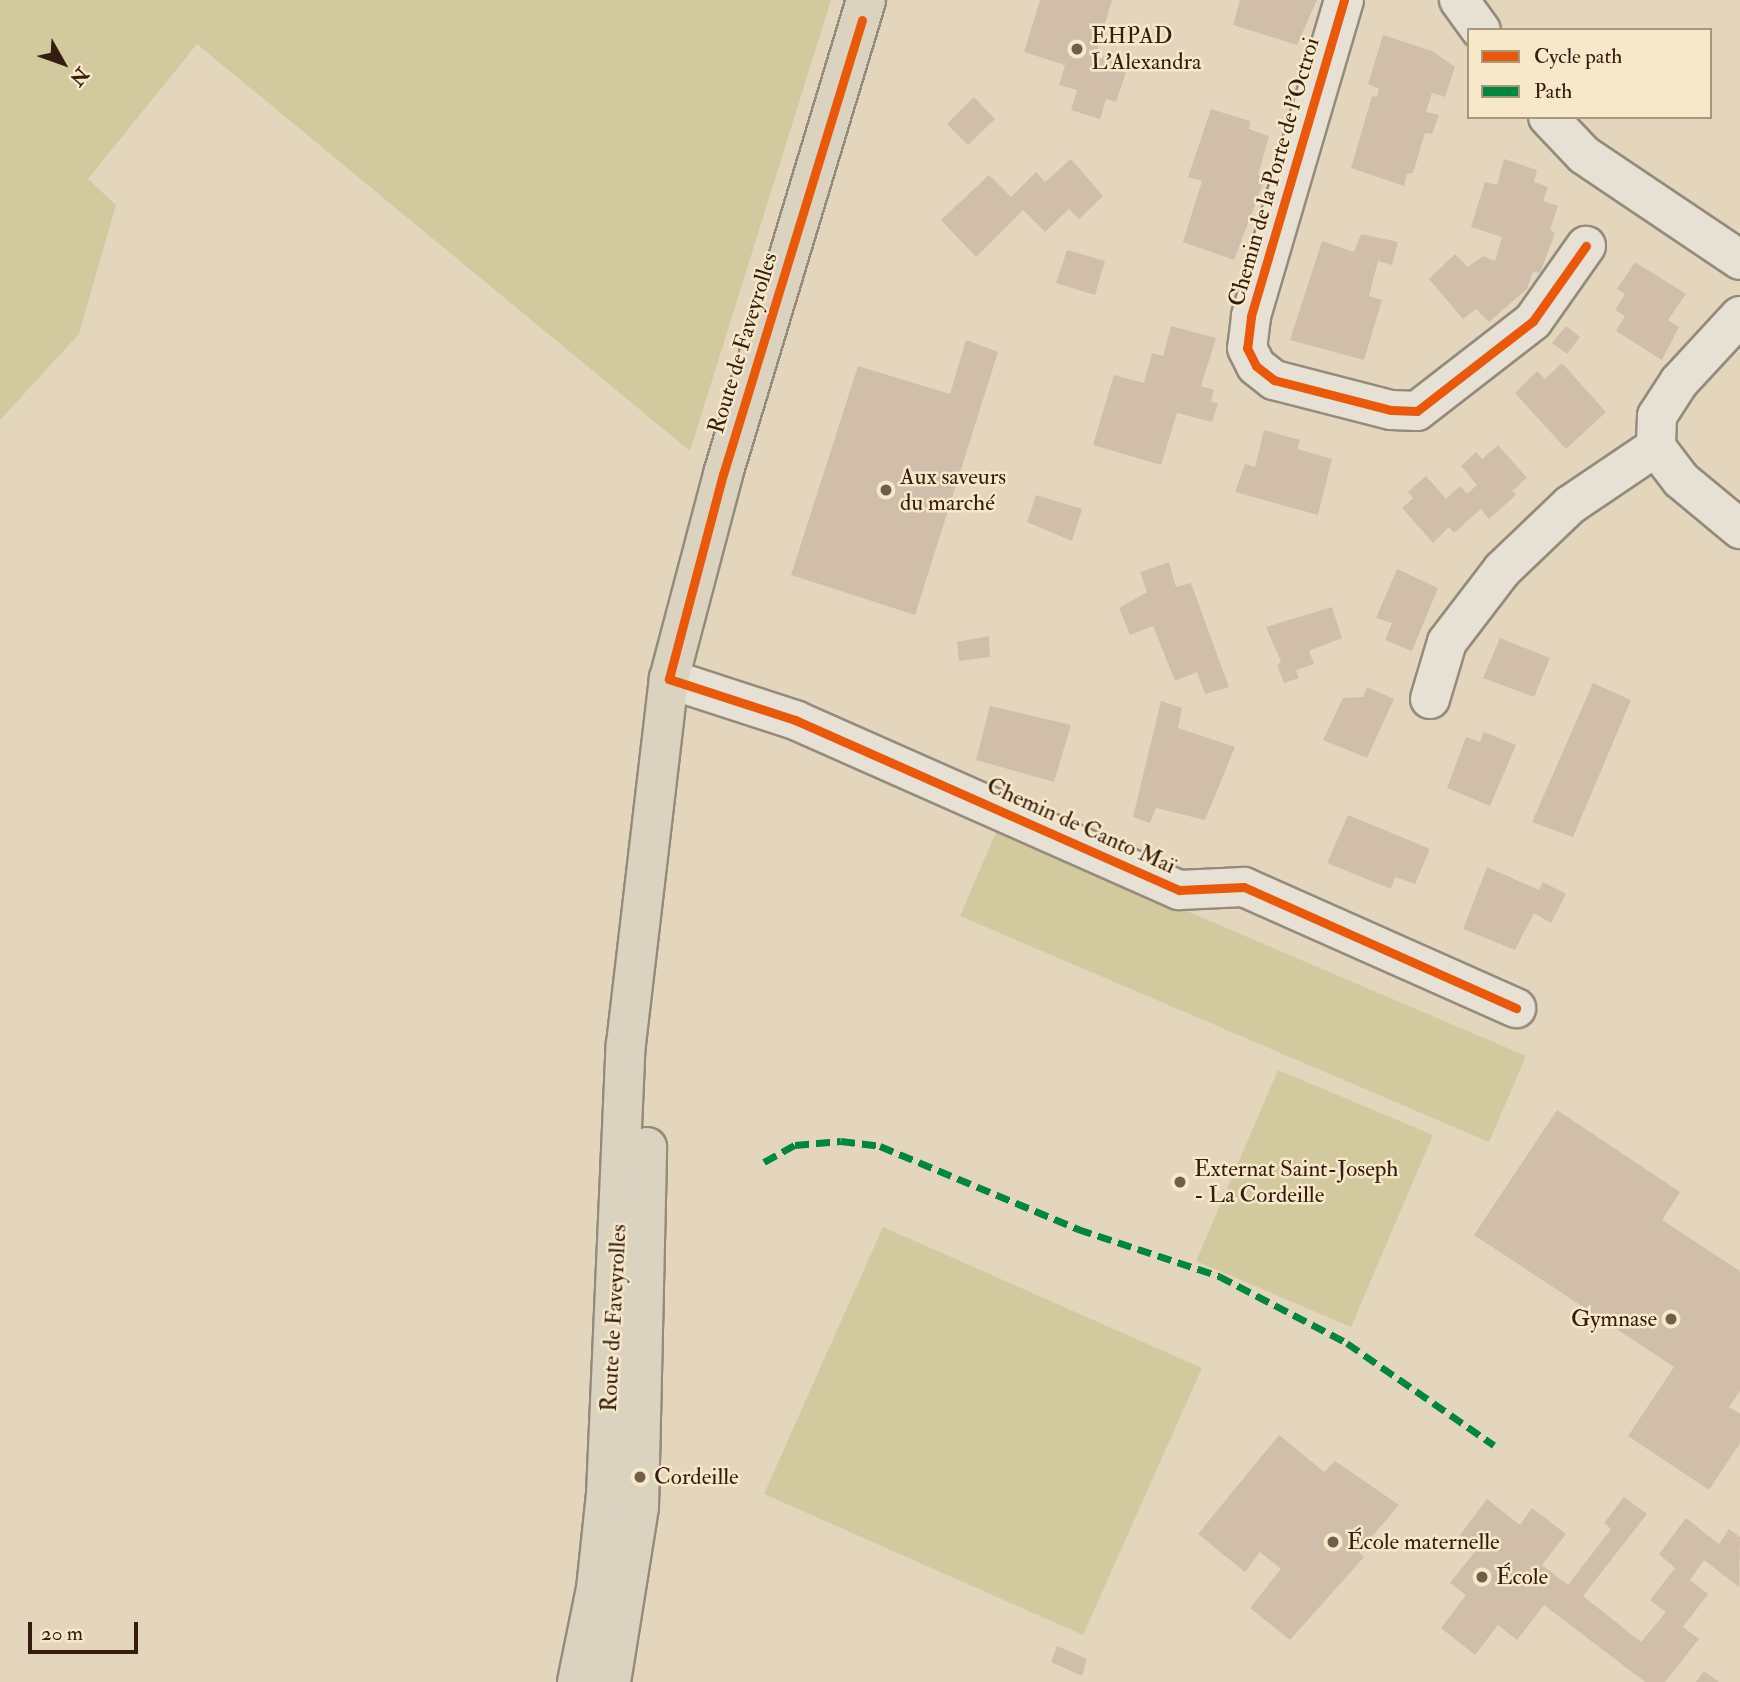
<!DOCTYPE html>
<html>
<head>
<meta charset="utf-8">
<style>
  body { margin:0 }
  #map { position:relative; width:1740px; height:1682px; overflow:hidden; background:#e4d6bd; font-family:"IM FELL Double Pica",serif }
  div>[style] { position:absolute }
  .green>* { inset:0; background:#d2c99e }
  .building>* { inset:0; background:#d0beab }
  .roads { filter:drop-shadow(2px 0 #958b7c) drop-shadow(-2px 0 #958b7c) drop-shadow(0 2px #958b7c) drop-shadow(0 -2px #958b7c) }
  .minor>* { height:38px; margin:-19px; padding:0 19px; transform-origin:19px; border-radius:19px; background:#e7e1d5 }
  .major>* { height:38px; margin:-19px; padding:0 19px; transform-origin:19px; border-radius:19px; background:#dcd2c0 }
  .quiet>* { height:7px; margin-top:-3.5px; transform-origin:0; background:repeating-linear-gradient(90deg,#00873e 0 14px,transparent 0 21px) }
  .cycleway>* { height:9px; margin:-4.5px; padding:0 4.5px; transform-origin:4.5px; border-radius:4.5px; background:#e8590c }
  .dots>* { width:19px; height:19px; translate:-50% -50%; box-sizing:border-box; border:4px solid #f7e8ca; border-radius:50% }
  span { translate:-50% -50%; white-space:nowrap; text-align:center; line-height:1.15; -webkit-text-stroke:5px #f7e8ca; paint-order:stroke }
  .poi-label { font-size:23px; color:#351c0f }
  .left { translate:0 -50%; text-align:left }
  .right { translate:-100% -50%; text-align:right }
  .street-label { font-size:23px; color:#351c0f }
  .legend { position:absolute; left:1467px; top:28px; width:245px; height:91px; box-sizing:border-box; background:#f7e8ca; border:2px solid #a9967f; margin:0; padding:9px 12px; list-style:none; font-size:21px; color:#351c0f }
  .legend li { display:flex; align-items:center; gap:14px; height:35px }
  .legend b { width:35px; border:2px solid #a9967f }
  .north { position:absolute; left:28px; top:28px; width:70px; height:70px; -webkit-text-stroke:5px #f7e8ca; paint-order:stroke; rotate:130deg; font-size:19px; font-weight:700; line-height:28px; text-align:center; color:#351c0f }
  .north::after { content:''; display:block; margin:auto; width:24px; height:32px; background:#351c0f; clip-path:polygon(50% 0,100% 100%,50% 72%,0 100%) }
  .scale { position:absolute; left:28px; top:1622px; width:110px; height:32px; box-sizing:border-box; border:4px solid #351c0f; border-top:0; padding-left:9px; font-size:21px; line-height:24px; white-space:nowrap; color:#351c0f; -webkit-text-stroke:5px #f7e8ca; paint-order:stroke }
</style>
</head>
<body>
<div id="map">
  <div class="green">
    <i style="clip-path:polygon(0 0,831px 0,690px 451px,197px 44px,88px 179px,116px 205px,79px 334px,0 420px)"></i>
    <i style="clip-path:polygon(997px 830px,1526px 1056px,1489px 1142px,960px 916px)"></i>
    <i style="clip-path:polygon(1278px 1070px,1433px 1135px,1351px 1327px,1196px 1261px)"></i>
    <i style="clip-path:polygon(883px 1227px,1202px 1368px,1083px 1635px,764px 1494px)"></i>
  </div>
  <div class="building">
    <i style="clip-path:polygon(1040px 0,1112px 0,1096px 54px,1128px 66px,1116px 102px,1106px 99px,1100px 119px,1071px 110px,1077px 90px,1059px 85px,1065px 65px,1024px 52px)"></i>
    <i style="clip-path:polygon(1240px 0,1317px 0,1297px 45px,1233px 25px)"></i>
    <i style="clip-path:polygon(1383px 35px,1432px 51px,1455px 67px,1445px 97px,1432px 93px,1426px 112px,1439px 115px,1432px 134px,1425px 133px,1413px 173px,1407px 174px,1404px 186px,1351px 168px,1372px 96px,1377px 97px,1379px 89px,1368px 84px)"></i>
    <i style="clip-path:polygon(974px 97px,995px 119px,968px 145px,947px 124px)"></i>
    <i style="clip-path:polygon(1211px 109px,1250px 121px,1249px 129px,1269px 136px,1258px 175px,1265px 179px,1234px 260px,1183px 242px,1202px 181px,1188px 177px)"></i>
    <i style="clip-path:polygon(1071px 159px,1103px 196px,1079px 219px,1069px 209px,1045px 232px,1023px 210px,976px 257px,941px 220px,989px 175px,1011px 197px,1036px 172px,1045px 182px)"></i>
    <i style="clip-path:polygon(1504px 159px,1537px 170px,1534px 182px,1548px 187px,1543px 201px,1558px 206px,1550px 230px,1555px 233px,1540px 273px,1533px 272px,1527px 289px,1489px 322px,1476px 309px,1463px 319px,1429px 279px,1455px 254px,1468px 267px,1483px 256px,1495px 261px,1502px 237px,1471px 227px,1485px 182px,1497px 185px)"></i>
    <i style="clip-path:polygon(1361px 234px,1398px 242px,1392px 265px,1378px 261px,1369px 296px,1382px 300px,1364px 360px,1290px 340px,1322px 241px,1354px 252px)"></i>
    <i style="clip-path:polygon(1067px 250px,1105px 261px,1095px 295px,1056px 283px)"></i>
    <i style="clip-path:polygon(1635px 262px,1686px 294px,1668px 320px,1679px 327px,1662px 360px,1616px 331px,1625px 316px,1615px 310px,1625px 294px,1617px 289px)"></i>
    <i style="clip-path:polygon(1171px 326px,1216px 338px,1201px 386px,1214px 390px,1211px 402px,1218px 403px,1212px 422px,1177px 413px,1161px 465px,1093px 445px,1114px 375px,1144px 383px,1152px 353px,1163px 356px)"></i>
    <i style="clip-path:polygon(1566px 326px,1580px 337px,1567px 354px,1552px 343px)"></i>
    <i style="clip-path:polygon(966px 340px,998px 352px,915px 615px,791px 575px,858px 366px,950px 394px)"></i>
    <i style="clip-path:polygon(1562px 363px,1606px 412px,1566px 449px,1515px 393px,1537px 371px,1545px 379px)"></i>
    <i style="clip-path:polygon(1264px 430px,1300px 440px,1297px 449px,1332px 459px,1318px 515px,1235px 492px,1245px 464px,1255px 467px)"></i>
    <i style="clip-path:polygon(1498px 445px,1527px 478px,1512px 491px,1516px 495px,1489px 519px,1481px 509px,1454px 533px,1449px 527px,1433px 543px,1402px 508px,1413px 498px,1408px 492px,1426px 476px,1446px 499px,1460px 486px,1467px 494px,1477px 485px,1461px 466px,1476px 452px,1482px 459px)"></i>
    <i style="clip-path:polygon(1036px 495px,1082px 509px,1072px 541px,1027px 522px)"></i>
    <i style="clip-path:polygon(1169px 562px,1176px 587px,1191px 583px,1229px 687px,1205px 694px,1197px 672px,1175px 681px,1153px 626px,1130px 635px,1119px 608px,1147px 592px,1140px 572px)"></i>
    <i style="clip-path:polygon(1397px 569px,1438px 588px,1412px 651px,1385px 640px,1392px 623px,1376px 618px)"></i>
    <i style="clip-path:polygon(1332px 607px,1342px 638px,1309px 651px,1314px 664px,1296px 670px,1299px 678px,1284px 683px,1277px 665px,1281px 662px,1266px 627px)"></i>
    <i style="clip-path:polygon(989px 636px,990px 657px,959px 661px,957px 642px)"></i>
    <i style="clip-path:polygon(1500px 638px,1550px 658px,1534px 697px,1483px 678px)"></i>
    <i style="clip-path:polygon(1593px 683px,1631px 700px,1573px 837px,1532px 822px)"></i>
    <i style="clip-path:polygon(1367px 687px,1394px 699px,1367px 758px,1323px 740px,1343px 698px,1363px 697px)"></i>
    <i style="clip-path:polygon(1161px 701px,1182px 708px,1178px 728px,1235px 747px,1205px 820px,1156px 808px,1150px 823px,1133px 817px)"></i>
    <i style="clip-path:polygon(990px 706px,1071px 725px,1054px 782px,976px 760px)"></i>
    <i style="clip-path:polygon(1484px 732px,1516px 745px,1490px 806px,1447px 788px,1466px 737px,1480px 742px)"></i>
    <i style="clip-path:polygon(1348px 815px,1430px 849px,1415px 884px,1395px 877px,1391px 889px,1327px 863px)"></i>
    <i style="clip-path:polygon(1487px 867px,1539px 890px,1543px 882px,1566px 894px,1551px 923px,1534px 913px,1515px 950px,1463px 929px)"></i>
    <i style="clip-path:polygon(1557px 1110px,1680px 1192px,1662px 1220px,1740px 1271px,1740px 1391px,1729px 1407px,1740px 1414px,1740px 1443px,1709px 1490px,1628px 1436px,1674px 1367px,1474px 1235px)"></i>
    <i style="clip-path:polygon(1279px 1435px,1324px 1472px,1335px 1461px,1399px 1505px,1359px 1552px,1364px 1557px,1290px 1640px,1250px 1608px,1281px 1569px,1260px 1552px,1245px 1572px,1198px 1534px)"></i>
    <i style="clip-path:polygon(1624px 1497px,1647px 1514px,1583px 1596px,1641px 1642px,1666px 1612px,1650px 1600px,1675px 1568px,1659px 1554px,1686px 1518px,1719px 1544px,1729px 1529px,1740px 1537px,1739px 1587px,1704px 1560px,1690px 1580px,1708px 1594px,1683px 1627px,1699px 1639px,1665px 1682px,1645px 1682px,1544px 1605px,1517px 1640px,1498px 1625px,1475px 1655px,1441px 1628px,1466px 1595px,1450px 1583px,1477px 1549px,1460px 1535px,1487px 1499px,1520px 1525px,1532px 1508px,1566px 1534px,1542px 1565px,1568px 1585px,1611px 1529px,1604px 1523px)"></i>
    <i style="clip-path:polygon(1057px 1646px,1087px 1659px,1082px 1676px,1051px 1662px)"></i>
    <i style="clip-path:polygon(1704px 1671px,1719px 1682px,1696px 1682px)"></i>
  </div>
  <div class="roads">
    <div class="minor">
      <i style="left:1344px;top:0;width:330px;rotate:106.4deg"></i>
      <i style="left:1251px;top:317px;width:31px;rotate:97deg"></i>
      <i style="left:1247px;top:348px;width:20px;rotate:63deg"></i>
      <i style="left:1256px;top:366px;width:23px;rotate:38deg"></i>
      <i style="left:1274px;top:380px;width:121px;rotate:14.4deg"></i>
      <i style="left:1391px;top:410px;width:26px;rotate:2deg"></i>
      <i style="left:1417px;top:411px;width:147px;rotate:-37.8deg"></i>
      <i style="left:1533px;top:321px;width:92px;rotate:-54.8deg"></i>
      <i style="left:1459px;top:0;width:37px;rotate:54deg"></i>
      <i style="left:1548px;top:117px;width:52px;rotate:46.5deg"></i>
      <i style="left:1584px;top:155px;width:188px;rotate:33.9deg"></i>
      <i style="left:1740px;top:316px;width:90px;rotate:132.7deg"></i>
      <i style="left:1679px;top:382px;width:40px;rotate:122.9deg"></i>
      <i style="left:1657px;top:416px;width:31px;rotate:92deg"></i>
      <i style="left:1656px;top:447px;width:41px;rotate:52.9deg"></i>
      <i style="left:1681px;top:480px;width:77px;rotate:39.7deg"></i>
      <i style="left:669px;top:679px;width:133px;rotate:18deg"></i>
      <i style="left:795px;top:720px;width:420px;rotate:23.9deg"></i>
      <i style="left:1179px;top:890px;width:65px;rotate:-2.6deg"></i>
      <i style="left:1244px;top:887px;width:298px;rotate:24deg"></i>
      <i style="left:1430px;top:699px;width:59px;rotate:-73.4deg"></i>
      <i style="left:1447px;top:642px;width:91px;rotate:-52.6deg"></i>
      <i style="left:1502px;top:570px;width:94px;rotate:-43.7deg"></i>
      <i style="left:1570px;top:505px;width:104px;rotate:-34deg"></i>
    </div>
    <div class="major">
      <i style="left:577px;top:1682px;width:95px;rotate:-78.5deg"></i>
      <i style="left:596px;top:1589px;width:96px;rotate:-84deg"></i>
      <i style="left:606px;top:1494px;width:450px;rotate:-87.5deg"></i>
      <i style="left:626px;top:1044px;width:368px;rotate:-83.3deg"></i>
      <i style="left:669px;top:679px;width:212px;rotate:-75.2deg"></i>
      <i style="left:723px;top:474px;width:495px;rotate:-73.2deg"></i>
      <i style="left:611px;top:1682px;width:177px;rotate:-80.9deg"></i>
      <i style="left:639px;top:1507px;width:360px;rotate:-88.7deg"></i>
    </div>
  </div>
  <div class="quiet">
    <i style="left:764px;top:1162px;width:35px;rotate:-29deg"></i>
    <i style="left:795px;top:1145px;width:46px;rotate:-5deg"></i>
    <i style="left:841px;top:1141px;width:39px;rotate:7deg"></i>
    <i style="left:880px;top:1146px;width:215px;rotate:22.7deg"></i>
    <i style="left:1078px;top:1229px;width:149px;rotate:18.4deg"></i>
    <i style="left:1219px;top:1276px;width:144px;rotate:27.6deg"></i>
    <i style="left:1347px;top:1343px;width:179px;rotate:34.8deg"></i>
  </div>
  <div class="cycleway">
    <i style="left:1344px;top:0;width:330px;rotate:106.4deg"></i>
    <i style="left:1251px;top:317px;width:31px;rotate:97deg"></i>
    <i style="left:1247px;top:348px;width:20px;rotate:63deg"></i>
    <i style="left:1256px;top:366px;width:23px;rotate:38deg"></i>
    <i style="left:1274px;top:380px;width:121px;rotate:14.4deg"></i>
    <i style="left:1391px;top:410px;width:26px;rotate:2deg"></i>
    <i style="left:1417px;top:411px;width:147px;rotate:-37.8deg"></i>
    <i style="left:1533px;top:321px;width:92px;rotate:-54.8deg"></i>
    <i style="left:862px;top:20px;width:475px;rotate:107deg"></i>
    <i style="left:723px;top:474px;width:212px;rotate:104.8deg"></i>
    <i style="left:669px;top:679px;width:133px;rotate:18deg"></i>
    <i style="left:795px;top:720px;width:420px;rotate:23.9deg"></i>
    <i style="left:1179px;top:890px;width:65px;rotate:-2.6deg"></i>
    <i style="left:1244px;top:887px;width:298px;rotate:24deg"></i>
  </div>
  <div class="dots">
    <i style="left:1077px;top:49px;background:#725d4c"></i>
    <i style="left:886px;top:490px;background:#725d4c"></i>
    <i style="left:1180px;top:1182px;background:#725d4c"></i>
    <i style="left:1671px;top:1319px;background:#725d4c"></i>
    <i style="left:640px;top:1477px;background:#725d4c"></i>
    <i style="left:1333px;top:1542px;background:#725d4c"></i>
    <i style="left:1482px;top:1577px;background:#725d4c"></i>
  </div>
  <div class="poi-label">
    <span class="left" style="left:1091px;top:49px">EHPAD<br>L'Alexandra</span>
    <span class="left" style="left:900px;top:490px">Aux saveurs<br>du marché</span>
    <span class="left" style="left:1194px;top:1182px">Externat Saint-Joseph<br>- La Cordeille</span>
    <span class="right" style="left:1657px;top:1319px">Gymnase</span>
    <span class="left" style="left:654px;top:1477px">Cordeille</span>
    <span class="left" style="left:1347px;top:1542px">École maternelle</span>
    <span class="left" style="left:1496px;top:1577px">École</span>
  </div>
  <div class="street-label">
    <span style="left:1274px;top:172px;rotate:-74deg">Chemin de la Porte de l'Octroi</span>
    <span style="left:743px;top:343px;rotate:-73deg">Route de Faveyrolles</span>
    <span style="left:1081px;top:826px;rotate:24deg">Chemin de Canto Maï</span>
    <span style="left:614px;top:1318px;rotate:-87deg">Route de Faveyrolles</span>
  </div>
  <ul class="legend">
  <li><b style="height:9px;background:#e8590c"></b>Cycle path</li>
  <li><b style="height:9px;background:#00873e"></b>Path</li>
  </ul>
  <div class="north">N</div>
  <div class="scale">20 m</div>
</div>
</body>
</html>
